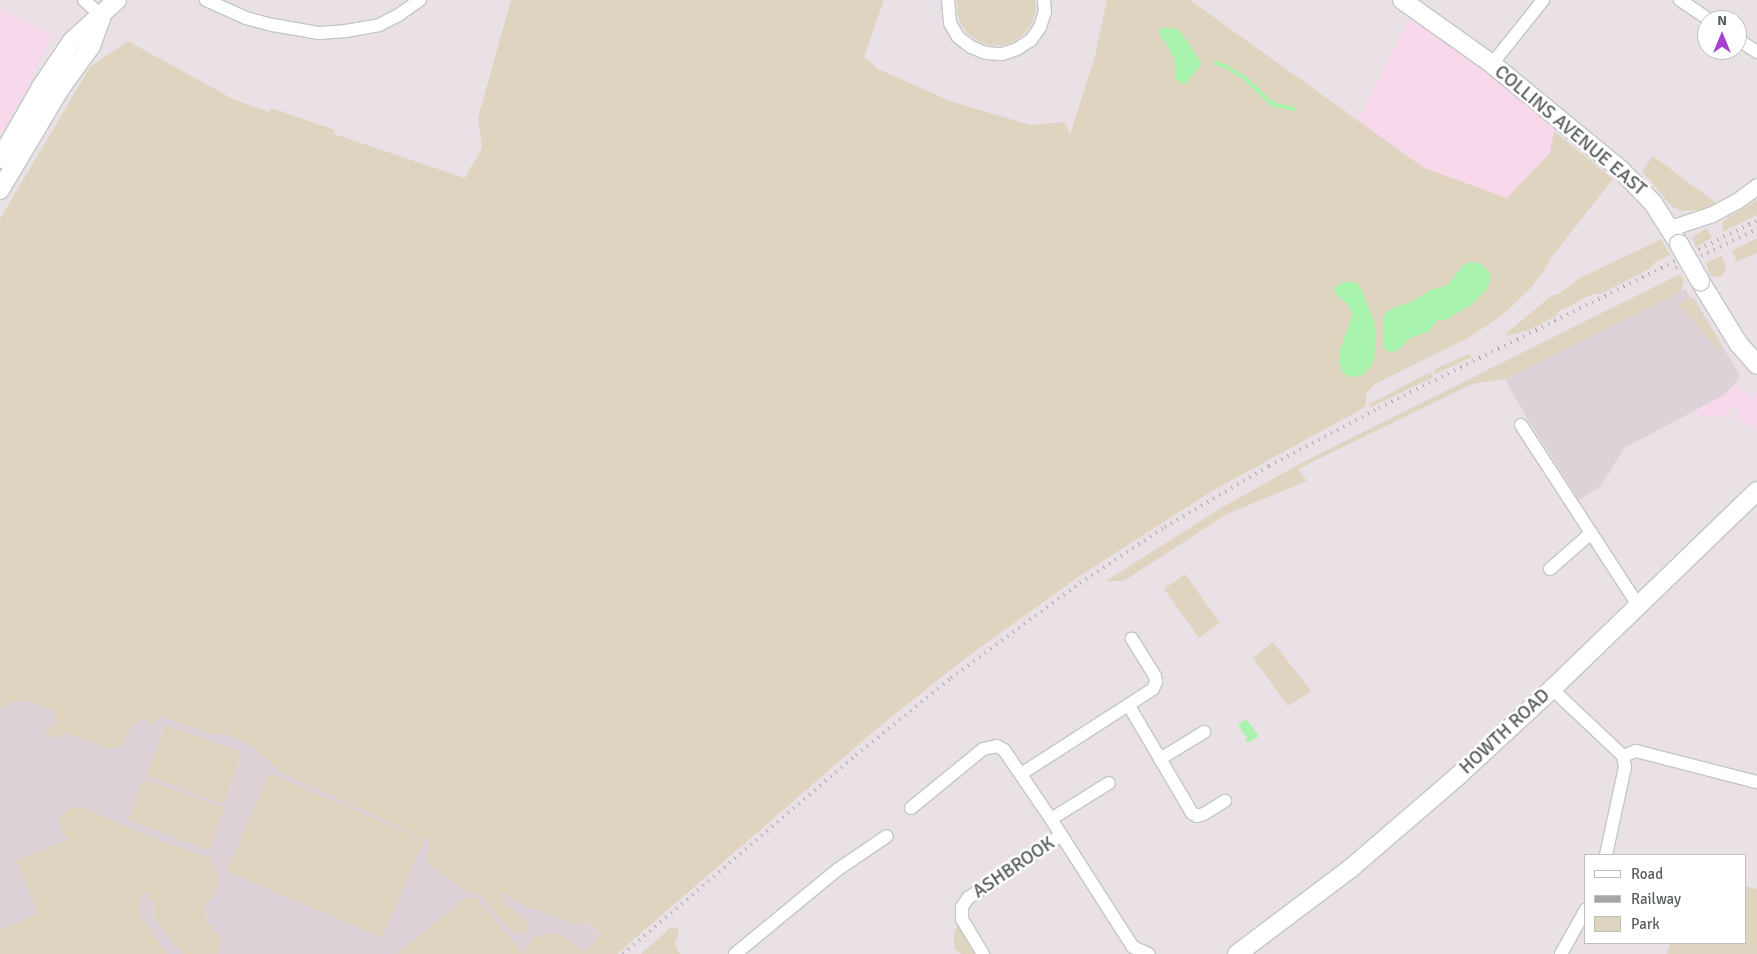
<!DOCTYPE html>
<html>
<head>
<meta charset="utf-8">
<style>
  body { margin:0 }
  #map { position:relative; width:1757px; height:954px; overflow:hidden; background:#eae1e6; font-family:Signika,sans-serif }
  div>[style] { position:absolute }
  .commercial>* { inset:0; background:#f8d8eb }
  .education>* { inset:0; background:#ddd2d8 }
  .green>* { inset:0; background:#dfd4c0 }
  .water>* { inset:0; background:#a8f3ad }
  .stream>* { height:4px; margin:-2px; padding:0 2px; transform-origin:2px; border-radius:2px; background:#a8f3ad }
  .roads { filter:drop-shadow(1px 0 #c2c8c4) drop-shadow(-1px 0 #c2c8c4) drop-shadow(0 1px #c2c8c4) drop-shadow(0 -1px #c2c8c4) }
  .minor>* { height:12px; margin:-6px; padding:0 6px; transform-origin:6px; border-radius:6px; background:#fff }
  .tertiary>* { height:15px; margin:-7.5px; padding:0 7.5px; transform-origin:7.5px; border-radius:7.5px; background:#fff }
  .secondary>* { height:18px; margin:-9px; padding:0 9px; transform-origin:9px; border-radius:9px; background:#fff }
  .rail>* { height:4px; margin-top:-2px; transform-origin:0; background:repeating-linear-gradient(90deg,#a5a7a5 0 1px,transparent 0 7px) }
  .bridges { filter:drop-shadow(1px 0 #c5ccc6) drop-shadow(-1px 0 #c5ccc6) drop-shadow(0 1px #c5ccc6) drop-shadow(0 -1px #c5ccc6) }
  .secondary-bridge>* { height:18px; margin:-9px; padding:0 9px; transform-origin:9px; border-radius:9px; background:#fff }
  span { translate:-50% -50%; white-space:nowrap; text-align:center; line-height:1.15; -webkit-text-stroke:5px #fff; paint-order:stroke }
  .street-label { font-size:19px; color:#59605b }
  .legend { position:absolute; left:1584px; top:854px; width:162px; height:90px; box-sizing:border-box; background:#fff; border:1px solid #bdbfbd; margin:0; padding:6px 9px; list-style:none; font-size:15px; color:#59605b }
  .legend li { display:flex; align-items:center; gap:10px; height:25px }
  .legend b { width:25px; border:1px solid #bdbfbd }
  .north { position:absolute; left:1697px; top:10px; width:50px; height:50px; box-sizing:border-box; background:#fff; border:1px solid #bdbfbd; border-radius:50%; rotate:0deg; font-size:14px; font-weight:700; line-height:20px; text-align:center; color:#59605b }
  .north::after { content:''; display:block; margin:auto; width:18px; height:22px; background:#a740d1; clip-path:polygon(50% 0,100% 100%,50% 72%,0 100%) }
</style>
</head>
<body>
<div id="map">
  <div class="commercial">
    <i style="clip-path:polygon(0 9px,53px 34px,21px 100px,0 136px)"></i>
    <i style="clip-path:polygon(1412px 14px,1557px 125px,1550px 153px,1507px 198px,1424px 168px,1358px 121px)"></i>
    <i style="clip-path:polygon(1736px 383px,1751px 398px,1757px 391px,1757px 430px,1733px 418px,1739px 411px,1735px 406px,1722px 416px,1707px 417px,1690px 412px,1724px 395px)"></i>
  </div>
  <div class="education">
    <i style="clip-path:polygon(1686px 289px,1690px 298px,1694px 298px,1733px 364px,1739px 374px,1739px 379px,1724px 395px,1624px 448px,1601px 486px,1579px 500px,1528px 420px,1505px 379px)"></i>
    <i style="clip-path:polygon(0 666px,254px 736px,518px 879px,624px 948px,617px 954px,0 954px)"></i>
  </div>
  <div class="green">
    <i style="clip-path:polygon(511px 0,884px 0,864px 57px,878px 69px,950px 101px,1030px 125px,1065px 122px,1070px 134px,1094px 60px,1107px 0,1190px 0,1424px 168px,1507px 198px,1550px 153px,1554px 131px,1613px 179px,1550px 259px,1545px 269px,1529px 290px,1501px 316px,1468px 338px,1375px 384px,1366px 393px,1366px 405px,1360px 410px,1212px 491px,1075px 579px,963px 660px,881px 725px,617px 954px,525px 954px,527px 946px,534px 937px,543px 934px,560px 934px,575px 944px,580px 951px,587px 950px,602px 933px,585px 922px,575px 926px,542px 911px,526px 907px,503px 892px,504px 902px,529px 923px,526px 935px,514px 933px,492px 911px,484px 898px,460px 887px,426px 862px,429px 841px,279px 771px,254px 747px,229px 735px,204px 732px,161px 716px,152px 724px,143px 719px,133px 724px,121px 747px,109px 749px,65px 733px,52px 739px,44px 731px,55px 724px,54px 708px,51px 711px,26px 700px,10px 703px,0 710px,0 219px,90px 67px,128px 41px,233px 99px,269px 112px,271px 108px,335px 130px,334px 134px,465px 178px,482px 148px,478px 118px)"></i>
    <i style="clip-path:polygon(957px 0,1035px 0,1036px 9px,1033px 22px,1025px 33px,1015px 41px,1003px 45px,990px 45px,978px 41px,968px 34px,960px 23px,957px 12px)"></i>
    <i style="clip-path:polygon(1653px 156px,1716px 203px,1699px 210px,1681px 211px,1671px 206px,1642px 171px)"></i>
    <i style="clip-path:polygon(1757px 200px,1757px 215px,1722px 232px,1723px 221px)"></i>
    <i style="clip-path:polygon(1707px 228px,1712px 238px,1696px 247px,1692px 237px)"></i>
    <i style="clip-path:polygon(1757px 238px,1757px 253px,1734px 263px,1736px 260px,1732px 251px)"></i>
    <i style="clip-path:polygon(1661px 239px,1670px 255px,1655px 262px,1651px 268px,1601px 294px,1593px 294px,1558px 312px,1556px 316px,1530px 330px,1506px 336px,1508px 332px,1551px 296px,1560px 293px,1580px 278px)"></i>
    <i style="clip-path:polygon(1721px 256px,1726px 265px,1724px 273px,1720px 277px,1710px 276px,1706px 263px)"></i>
    <i style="clip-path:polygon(1680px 274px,1684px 280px,1681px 292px,1505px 379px,1472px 384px,1298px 469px,1307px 481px,1225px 515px,1124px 581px,1106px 581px,1221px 508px,1305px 461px)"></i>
    <i style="clip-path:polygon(1692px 297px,1722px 346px,1719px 352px,1698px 326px,1679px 306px,1678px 304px)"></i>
    <i style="clip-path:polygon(1466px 355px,1470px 354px,1472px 357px,1435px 374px,1435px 369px)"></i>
    <i style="clip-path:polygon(1430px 372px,1434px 377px,1369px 408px,1370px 404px)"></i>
    <i style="clip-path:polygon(1185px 574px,1220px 623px,1199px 638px,1164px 589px)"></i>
    <i style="clip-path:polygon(1273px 642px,1311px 691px,1288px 706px,1253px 658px)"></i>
    <i style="clip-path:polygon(165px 725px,242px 752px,224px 804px,147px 776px)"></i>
    <i style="clip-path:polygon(269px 773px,424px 840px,382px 938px,227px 871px)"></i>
    <i style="clip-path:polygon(143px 779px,224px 808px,209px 850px,128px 820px)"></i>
    <i style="clip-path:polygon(68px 808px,83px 808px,166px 843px,209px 857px,217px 872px,218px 887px,203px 909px,209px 925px,221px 939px,218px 954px,183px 954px,154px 919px,154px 902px,142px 890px,140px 915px,167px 954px,0 954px,0 930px,35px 915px,37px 910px,16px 860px,69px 840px,61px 830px,59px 820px)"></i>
    <i style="clip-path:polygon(1746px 886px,1757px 889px,1757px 954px,1667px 954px,1671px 943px,1746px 943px)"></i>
    <i style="clip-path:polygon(472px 897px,478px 900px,524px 954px,397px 954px,465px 898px)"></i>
    <i style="clip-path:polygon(958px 922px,973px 946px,993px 954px,961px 954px,954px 948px,954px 934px)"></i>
    <i style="clip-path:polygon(671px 927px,678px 929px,679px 933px,675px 944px,680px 954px,641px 954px)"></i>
  </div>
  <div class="water">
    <i style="clip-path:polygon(1163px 28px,1173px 28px,1180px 31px,1202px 64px,1184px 85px,1176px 79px,1174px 58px,1166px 43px,1161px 38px,1160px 30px)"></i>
    <i style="clip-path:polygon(1471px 262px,1480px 263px,1490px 273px,1490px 282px,1486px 290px,1471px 305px,1445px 320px,1438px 320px,1428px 332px,1410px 338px,1397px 351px,1389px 352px,1384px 348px,1383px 320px,1386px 313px,1393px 308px,1414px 301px,1430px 290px,1447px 286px,1462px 266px)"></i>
    <i style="clip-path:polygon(1344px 282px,1354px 282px,1360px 286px,1374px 321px,1376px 339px,1374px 358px,1370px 368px,1361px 376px,1350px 377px,1342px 372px,1339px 359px,1341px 347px,1353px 313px,1347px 304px,1335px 293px,1335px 287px)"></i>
    <i style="clip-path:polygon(1246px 719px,1259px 736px,1250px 742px,1247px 742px,1245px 740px,1247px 738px,1238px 725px)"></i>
  </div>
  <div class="stream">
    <i style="left:1216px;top:63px;width:9px;rotate:18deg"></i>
    <i style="left:1225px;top:66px;width:23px;rotate:31deg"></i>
    <i style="left:1245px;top:78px;width:37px;rotate:44deg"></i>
    <i style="left:1272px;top:104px;width:23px;rotate:13deg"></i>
  </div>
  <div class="roads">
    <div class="minor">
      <i style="left:84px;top:0;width:24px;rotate:42deg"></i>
      <i style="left:206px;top:0;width:44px;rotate:24.2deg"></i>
      <i style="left:246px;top:18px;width:28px;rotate:15deg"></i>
      <i style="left:273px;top:25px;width:47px;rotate:9.9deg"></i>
      <i style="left:319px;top:33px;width:27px;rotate:-4deg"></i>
      <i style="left:346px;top:31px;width:34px;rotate:-10deg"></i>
      <i style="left:379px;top:25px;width:20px;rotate:-27deg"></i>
      <i style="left:397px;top:16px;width:28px;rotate:-35deg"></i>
      <i style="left:948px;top:0;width:23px;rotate:85deg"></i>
      <i style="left:950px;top:23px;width:16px;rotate:60deg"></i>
      <i style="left:958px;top:37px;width:16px;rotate:38deg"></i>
      <i style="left:971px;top:47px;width:16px;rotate:22deg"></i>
      <i style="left:986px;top:53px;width:16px;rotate:4deg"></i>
      <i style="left:1002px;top:54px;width:16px;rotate:-18deg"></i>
      <i style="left:1017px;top:49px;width:17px;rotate:-33deg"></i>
      <i style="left:1031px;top:40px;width:16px;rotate:-55deg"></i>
      <i style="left:1040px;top:27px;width:16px;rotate:-72deg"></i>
      <i style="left:1045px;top:12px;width:12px;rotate:-95deg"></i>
      <i style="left:1680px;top:0;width:36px;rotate:34deg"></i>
      <i style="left:1737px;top:39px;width:24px;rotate:33deg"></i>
      <i style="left:1492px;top:64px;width:82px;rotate:-51.4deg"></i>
      <i style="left:1521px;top:425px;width:215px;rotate:57deg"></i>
      <i style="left:1550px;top:569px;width:55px;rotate:-41.3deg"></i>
      <i style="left:1552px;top:689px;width:98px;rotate:43.3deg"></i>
      <i style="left:1623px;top:756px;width:11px;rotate:80deg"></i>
      <i style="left:1625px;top:767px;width:90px;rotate:102.2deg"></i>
      <i style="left:1129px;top:706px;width:124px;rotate:59.5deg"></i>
      <i style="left:1192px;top:813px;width:6px;rotate:31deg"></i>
      <i style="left:1197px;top:816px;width:7px;rotate:-16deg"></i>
      <i style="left:1204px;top:814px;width:25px;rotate:-32deg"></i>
      <i style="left:1623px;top:756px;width:14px;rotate:-21deg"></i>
      <i style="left:1636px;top:751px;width:125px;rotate:14.4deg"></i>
      <i style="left:1160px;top:759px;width:52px;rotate:-31.5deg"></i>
      <i style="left:1021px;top:774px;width:157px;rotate:-32.8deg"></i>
      <i style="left:1153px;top:689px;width:8px;rotate:-67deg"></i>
      <i style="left:1156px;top:682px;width:6px;rotate:-99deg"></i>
      <i style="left:1155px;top:676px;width:44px;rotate:-121.9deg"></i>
      <i style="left:911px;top:808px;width:93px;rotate:-39.3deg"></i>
      <i style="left:983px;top:749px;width:14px;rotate:-12deg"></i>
      <i style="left:997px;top:746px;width:8px;rotate:30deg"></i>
      <i style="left:1004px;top:750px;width:83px;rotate:55.7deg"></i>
      <i style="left:1051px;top:819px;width:152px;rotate:57.4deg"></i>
      <i style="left:1133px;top:947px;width:17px;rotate:24deg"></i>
      <i style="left:1051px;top:819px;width:68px;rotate:-31.8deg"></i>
      <i style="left:735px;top:954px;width:132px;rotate:-39.5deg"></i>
      <i style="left:837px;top:870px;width:60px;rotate:-34.2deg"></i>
      <i style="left:983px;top:954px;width:41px;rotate:-121deg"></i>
      <i style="left:962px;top:919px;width:12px;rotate:-90deg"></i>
      <i style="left:962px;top:907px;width:11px;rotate:-56deg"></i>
      <i style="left:968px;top:898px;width:112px;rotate:-34.1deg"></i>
      <i style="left:1561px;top:954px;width:51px;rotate:-60.9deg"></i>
    </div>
    <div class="tertiary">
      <i style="left:1670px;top:228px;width:44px;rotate:-18.4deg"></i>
      <i style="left:1712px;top:214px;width:30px;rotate:-28deg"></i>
      <i style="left:1738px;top:200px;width:24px;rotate:-36deg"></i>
    </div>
    <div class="secondary">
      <i style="left:1402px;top:0;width:110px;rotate:35.4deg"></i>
      <i style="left:1492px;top:64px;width:167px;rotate:39.4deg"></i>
      <i style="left:1621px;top:170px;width:46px;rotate:45.9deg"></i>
      <i style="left:1653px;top:203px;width:49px;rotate:57.6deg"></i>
      <i style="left:0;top:159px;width:83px;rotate:-60.3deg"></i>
      <i style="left:41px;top:87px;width:55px;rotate:-56deg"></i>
      <i style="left:72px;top:41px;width:61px;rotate:-42.3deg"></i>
      <i style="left:0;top:190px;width:117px;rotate:-59.3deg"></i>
      <i style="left:60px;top:89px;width:53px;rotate:-54.2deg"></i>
      <i style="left:91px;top:46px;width:32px;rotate:-70deg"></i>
      <i style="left:1700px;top:281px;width:73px;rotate:58.5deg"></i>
      <i style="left:1738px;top:343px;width:29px;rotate:49deg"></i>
      <i style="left:1237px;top:954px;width:143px;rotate:-37deg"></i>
      <i style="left:1351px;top:868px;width:143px;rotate:-40.7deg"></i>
      <i style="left:1459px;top:775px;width:127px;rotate:-42.8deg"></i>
      <i style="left:1552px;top:689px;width:285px;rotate:-44deg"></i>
    </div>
  </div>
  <div class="rail">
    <i style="left:1676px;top:268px;width:90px;rotate:-25.7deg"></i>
    <i style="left:623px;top:954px;width:306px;rotate:-40.5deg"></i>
    <i style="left:856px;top:755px;width:122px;rotate:-39deg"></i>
    <i style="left:951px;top:678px;width:160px;rotate:-36.4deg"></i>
    <i style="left:1080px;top:583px;width:102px;rotate:-33.4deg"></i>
    <i style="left:1165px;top:527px;width:121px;rotate:-30.4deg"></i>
    <i style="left:1269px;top:466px;width:124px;rotate:-27.8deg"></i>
    <i style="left:1379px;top:408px;width:422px;rotate:-26.4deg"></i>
  </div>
  <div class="bridges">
    <div class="secondary-bridge">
      <i style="left:1679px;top:244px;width:43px;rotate:60.4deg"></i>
    </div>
  </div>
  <div class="street-label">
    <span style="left:1570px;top:131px;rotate:40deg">COLLINS AVENUE EAST</span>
    <span style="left:1505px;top:732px;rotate:-43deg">HOWTH ROAD</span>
    <span style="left:1014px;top:868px;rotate:-34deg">ASHBROOK</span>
  </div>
  <ul class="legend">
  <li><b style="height:6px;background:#fff"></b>Road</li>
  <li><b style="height:6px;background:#a5a7a5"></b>Railway</li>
  <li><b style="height:14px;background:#dfd4c0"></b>Park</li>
  </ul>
  <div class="north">N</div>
</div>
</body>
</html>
